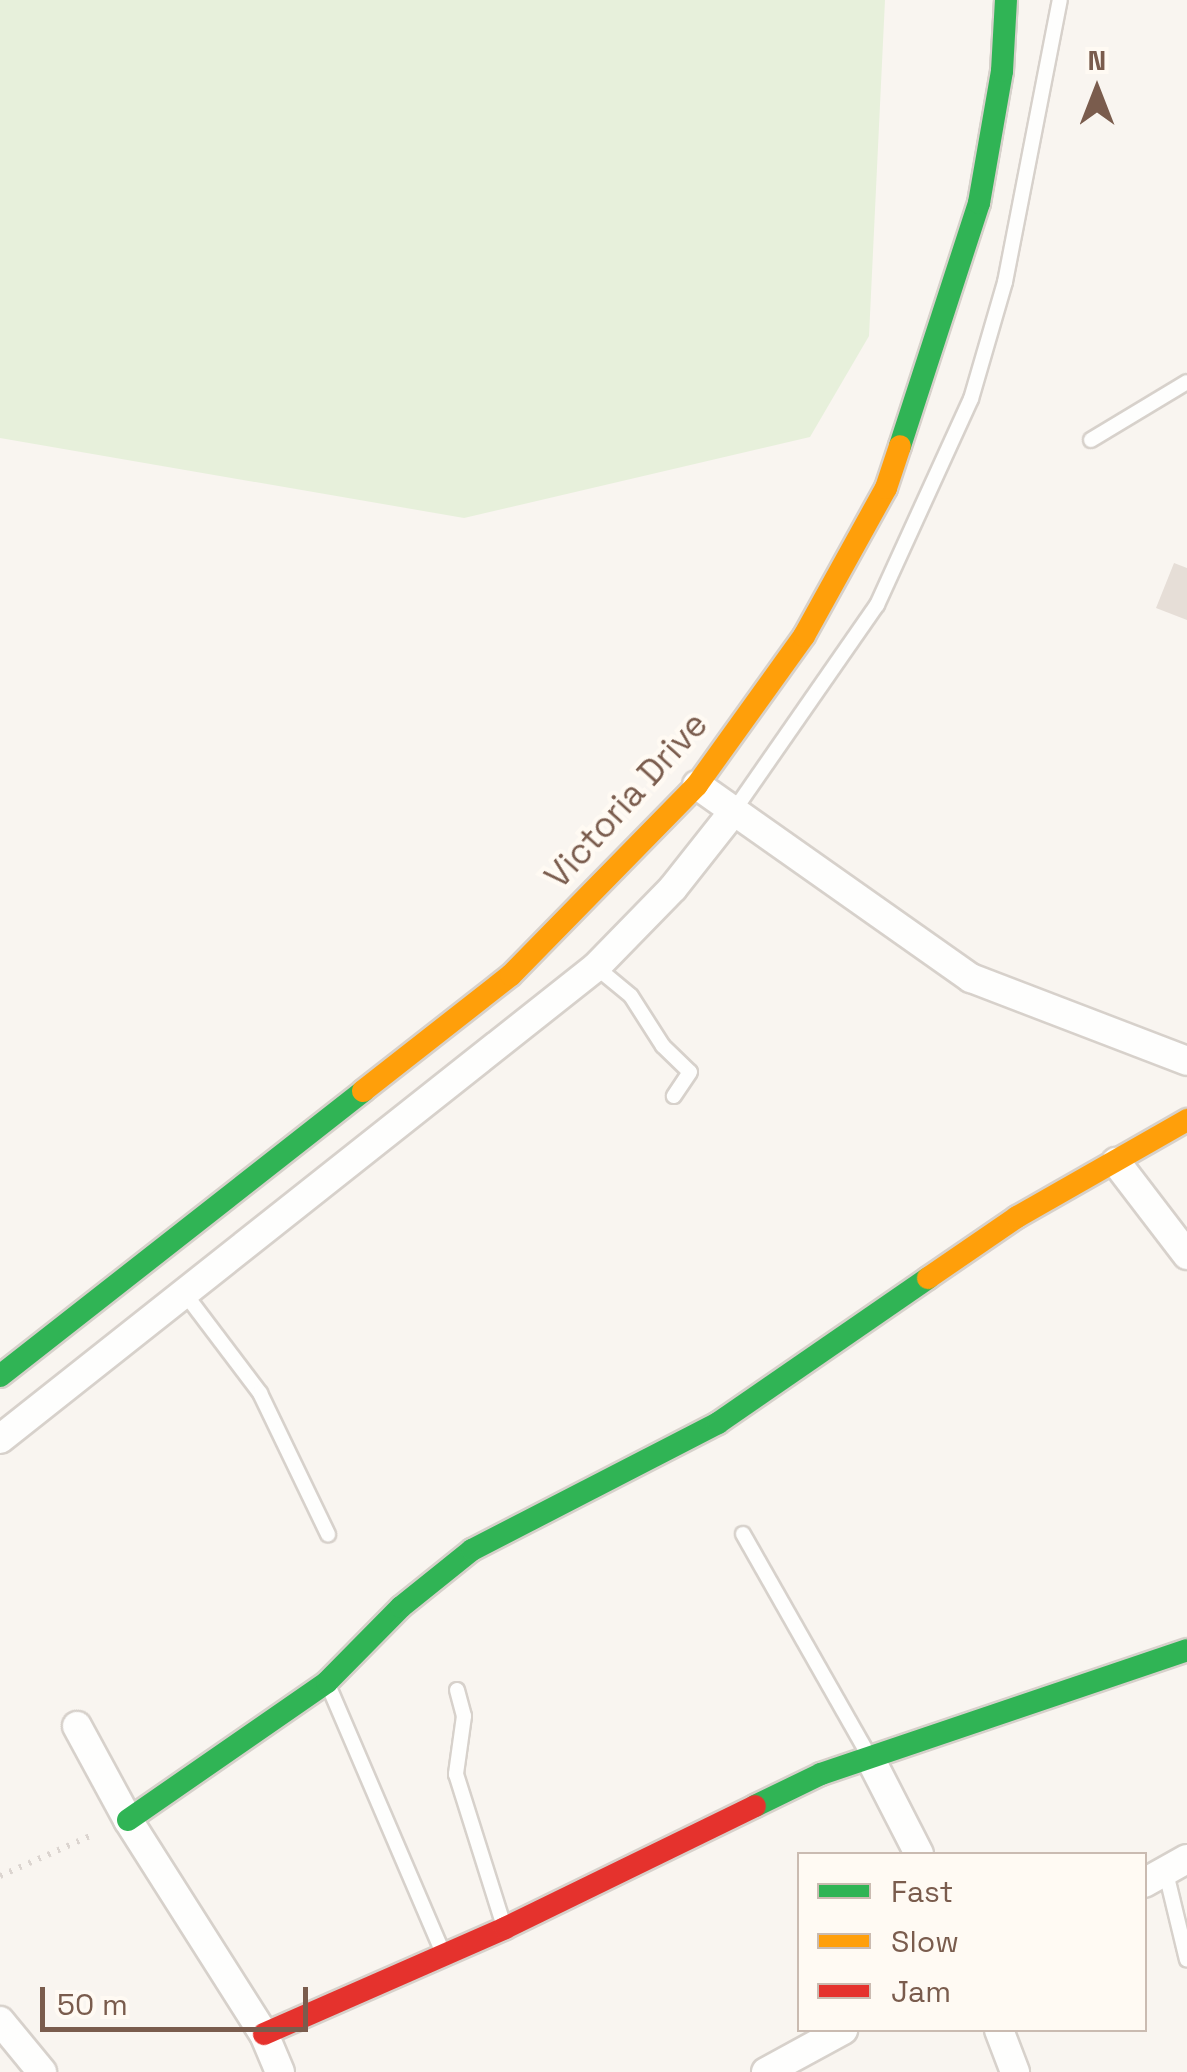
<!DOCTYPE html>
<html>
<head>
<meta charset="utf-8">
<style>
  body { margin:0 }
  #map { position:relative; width:1187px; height:2072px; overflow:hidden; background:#f9f5f0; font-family:"Space Grotesk",sans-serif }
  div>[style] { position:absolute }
  .green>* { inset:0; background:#e7f0db }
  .building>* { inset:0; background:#e6ded7 }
  .path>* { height:6px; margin-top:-3px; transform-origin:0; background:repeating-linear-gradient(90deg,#dcd5d0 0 2.5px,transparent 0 10.5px) }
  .roads { filter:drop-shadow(2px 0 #d7d1cb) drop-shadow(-2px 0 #d7d1cb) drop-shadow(0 2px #d7d1cb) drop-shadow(0 -2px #d7d1cb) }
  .lane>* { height:14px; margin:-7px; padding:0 7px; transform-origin:7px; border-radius:7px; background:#fefefd }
  .street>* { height:28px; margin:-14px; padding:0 14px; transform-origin:14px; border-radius:14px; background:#fefefd }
  .fast>* { height:22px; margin:-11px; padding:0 11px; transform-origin:11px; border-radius:11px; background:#30b455 }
  .slow>* { height:22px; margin:-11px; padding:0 11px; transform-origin:11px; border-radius:11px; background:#ff9f0a }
  .jam>* { height:22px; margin:-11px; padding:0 11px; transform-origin:11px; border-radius:11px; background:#e5322d }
  span { translate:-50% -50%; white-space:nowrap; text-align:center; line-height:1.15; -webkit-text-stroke:9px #fffaf3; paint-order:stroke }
  .street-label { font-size:35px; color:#7a5c4d }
  .legend { position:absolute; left:797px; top:1852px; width:350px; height:180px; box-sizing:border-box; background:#fffaf3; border:2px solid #cabbb1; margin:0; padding:12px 18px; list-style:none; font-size:30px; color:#7a5c4d }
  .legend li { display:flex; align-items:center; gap:20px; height:50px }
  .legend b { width:50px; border:2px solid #cabbb1 }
  .north { position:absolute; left:1047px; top:40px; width:100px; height:100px; -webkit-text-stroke:8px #fffaf3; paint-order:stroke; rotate:0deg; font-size:28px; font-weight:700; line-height:40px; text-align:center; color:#7a5c4d }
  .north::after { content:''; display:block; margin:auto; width:35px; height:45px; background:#7a5c4d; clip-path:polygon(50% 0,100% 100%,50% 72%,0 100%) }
  .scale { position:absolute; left:40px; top:1987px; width:268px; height:45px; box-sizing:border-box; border:5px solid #7a5c4d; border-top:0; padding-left:12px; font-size:30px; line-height:35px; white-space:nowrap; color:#7a5c4d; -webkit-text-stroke:8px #fffaf3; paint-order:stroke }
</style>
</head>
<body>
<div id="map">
  <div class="green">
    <i style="clip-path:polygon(0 0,885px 0,869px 336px,810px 437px,464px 518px,0 438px)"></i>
  </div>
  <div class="building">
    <i style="clip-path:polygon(1174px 563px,1187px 568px,1187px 620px,1156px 608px)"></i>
  </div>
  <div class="path">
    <i style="left:0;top:1876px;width:104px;rotate:-23.9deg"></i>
  </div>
  <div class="roads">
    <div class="lane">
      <i style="left:1091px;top:440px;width:112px;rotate:-31.1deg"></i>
      <i style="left:733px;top:812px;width:252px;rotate:-55.2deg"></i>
      <i style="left:877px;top:605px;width:226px;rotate:-65.5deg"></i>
      <i style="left:971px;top:399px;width:122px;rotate:-73.8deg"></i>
      <i style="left:1005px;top:282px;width:287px;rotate:-79deg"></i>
      <i style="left:596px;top:967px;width:45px;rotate:39.6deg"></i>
      <i style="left:631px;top:996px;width:59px;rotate:57.4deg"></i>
      <i style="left:663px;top:1046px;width:37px;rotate:44deg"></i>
      <i style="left:690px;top:1072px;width:29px;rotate:124deg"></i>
      <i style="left:186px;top:1295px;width:123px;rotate:52.9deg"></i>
      <i style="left:260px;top:1393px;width:157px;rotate:64.3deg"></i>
      <i style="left:743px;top:1534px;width:259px;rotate:60.4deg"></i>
      <i style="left:329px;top:1687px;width:287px;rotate:66.8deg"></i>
      <i style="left:457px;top:1690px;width:27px;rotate:75deg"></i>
      <i style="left:464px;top:1716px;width:59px;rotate:97.9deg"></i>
      <i style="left:456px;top:1774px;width:156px;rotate:72.5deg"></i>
      <i style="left:1166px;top:1873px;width:89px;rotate:76.4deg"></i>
    </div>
    <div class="street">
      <i style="left:697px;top:785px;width:335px;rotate:35.2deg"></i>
      <i style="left:971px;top:978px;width:231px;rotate:21deg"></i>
      <i style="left:1116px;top:1162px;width:117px;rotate:52.6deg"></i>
      <i style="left:0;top:1439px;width:760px;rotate:-38.38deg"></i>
      <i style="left:596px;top:967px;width:110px;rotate:-45.7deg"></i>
      <i style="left:673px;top:888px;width:97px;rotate:-51.7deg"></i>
      <i style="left:77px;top:1726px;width:107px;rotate:61.5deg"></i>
      <i style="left:128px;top:1820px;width:254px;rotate:57.6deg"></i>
      <i style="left:264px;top:2034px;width:41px;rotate:67.2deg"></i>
      <i style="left:872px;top:1762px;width:103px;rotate:62.9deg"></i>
      <i style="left:1144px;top:1883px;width:49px;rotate:-29.2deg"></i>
      <i style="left:0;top:2021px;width:66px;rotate:50.5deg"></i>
      <i style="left:999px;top:2030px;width:45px;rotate:69.1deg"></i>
      <i style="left:766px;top:2072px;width:88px;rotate:-28.6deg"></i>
    </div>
    <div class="fast">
      <i style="left:900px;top:446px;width:256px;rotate:-72deg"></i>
      <i style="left:979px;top:203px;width:134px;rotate:-80.1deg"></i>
      <i style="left:1002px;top:71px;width:71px;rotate:-86.8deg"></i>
      <i style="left:0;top:1376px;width:462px;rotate:-38.1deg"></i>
      <i style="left:755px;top:1806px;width:73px;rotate:-25.9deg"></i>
      <i style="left:821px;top:1774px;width:386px;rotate:-18.7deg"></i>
      <i style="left:128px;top:1820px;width:242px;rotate:-34.7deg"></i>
      <i style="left:327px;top:1682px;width:105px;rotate:-45.4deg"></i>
      <i style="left:401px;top:1607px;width:91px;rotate:-38.8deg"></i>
      <i style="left:472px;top:1550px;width:277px;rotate:-27.3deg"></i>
      <i style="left:718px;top:1423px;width:255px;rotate:-34.6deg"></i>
    </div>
    <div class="slow">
      <i style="left:363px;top:1091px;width:188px;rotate:-38.1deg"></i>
      <i style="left:511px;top:975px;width:266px;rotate:-45.6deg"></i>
      <i style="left:697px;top:785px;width:183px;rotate:-54.3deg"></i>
      <i style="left:804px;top:636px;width:169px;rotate:-61deg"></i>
      <i style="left:886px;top:488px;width:44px;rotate:-71.6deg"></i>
      <i style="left:928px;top:1278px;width:108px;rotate:-34.4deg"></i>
      <i style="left:1017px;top:1217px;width:196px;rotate:-29.7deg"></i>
    </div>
    <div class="jam">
      <i style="left:264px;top:2034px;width:263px;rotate:-23.7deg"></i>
      <i style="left:505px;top:1928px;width:278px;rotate:-26deg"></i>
    </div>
  </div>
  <div class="street-label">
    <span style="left:626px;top:800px;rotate:-48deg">Victoria Drive</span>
  </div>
  <ul class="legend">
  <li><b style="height:12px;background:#30b455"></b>Fast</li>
  <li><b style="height:12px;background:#ff9f0a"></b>Slow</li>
  <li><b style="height:12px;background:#e5322d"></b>Jam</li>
  </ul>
  <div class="north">N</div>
  <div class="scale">50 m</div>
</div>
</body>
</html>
